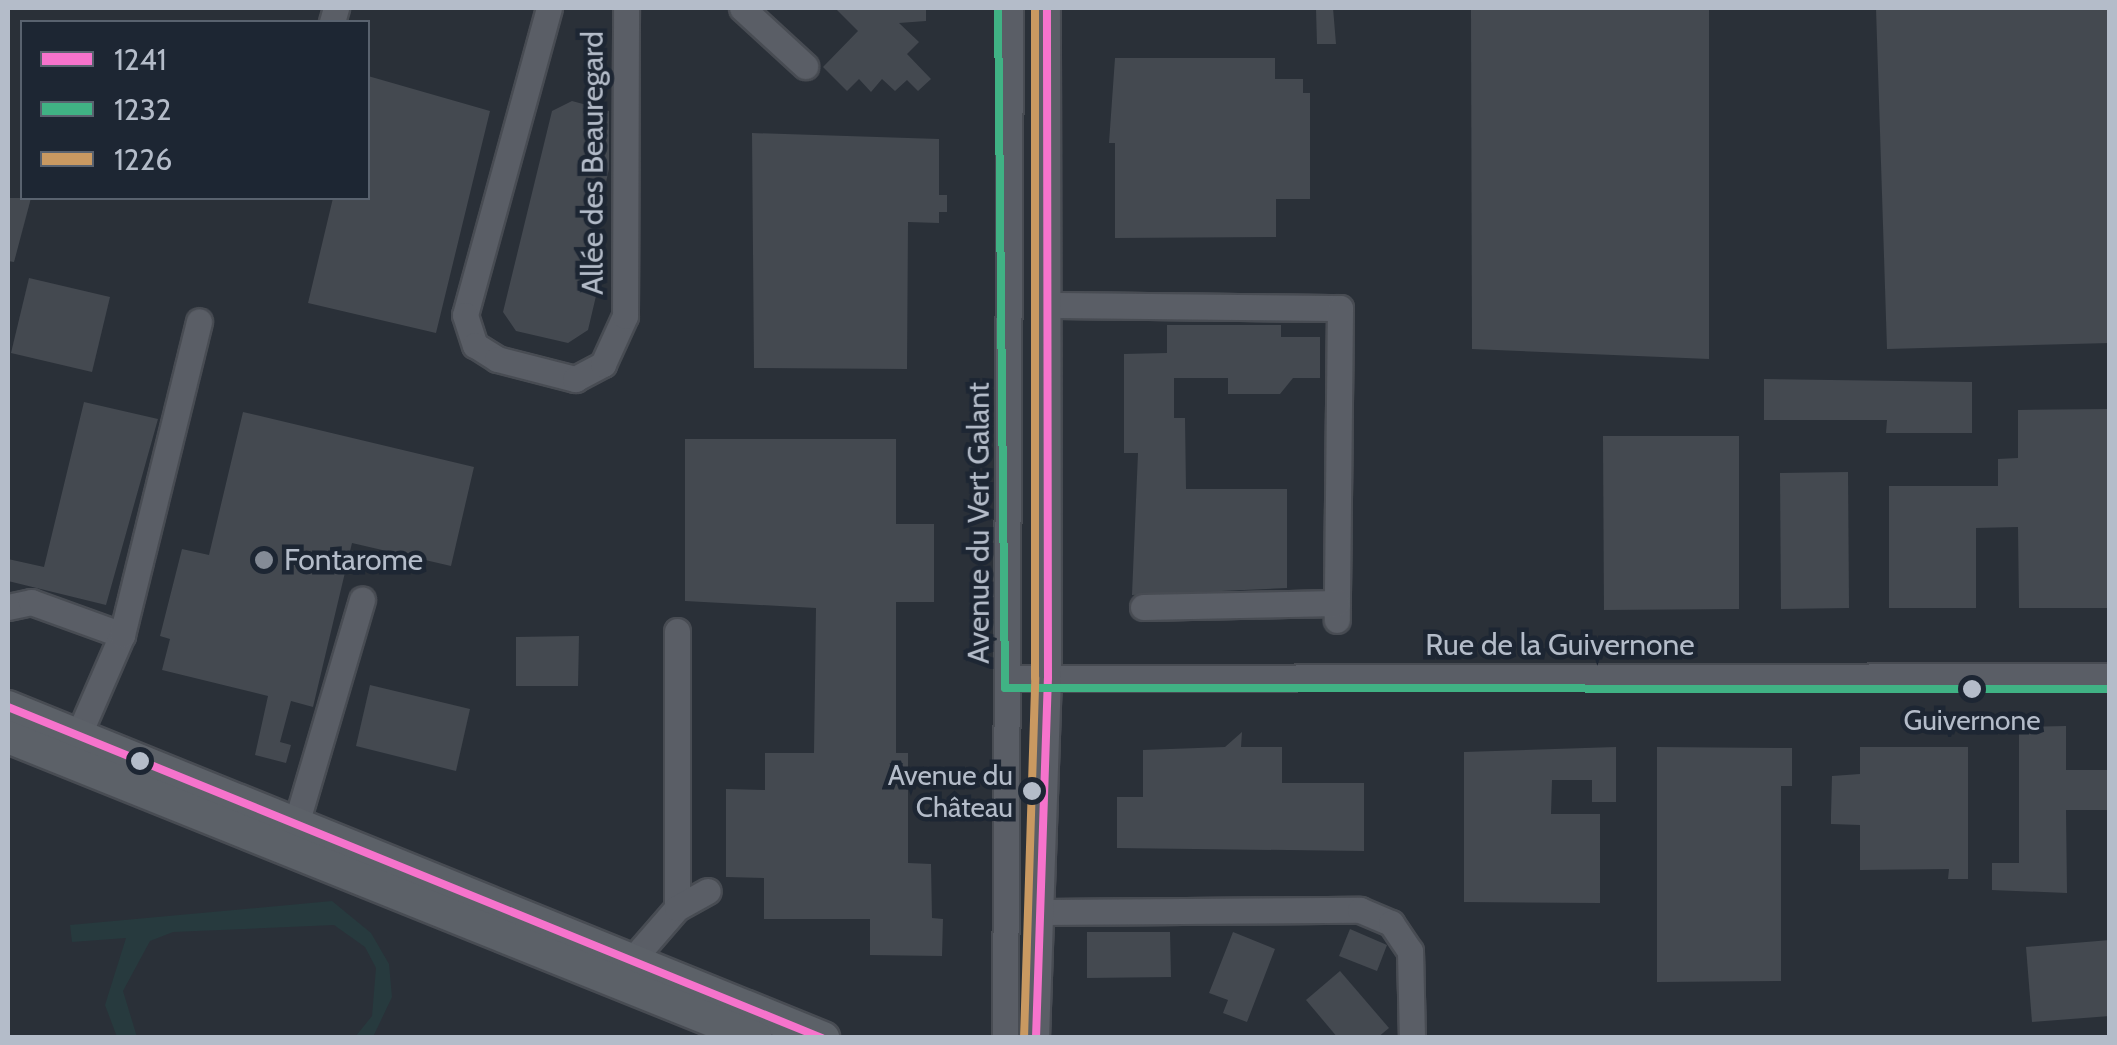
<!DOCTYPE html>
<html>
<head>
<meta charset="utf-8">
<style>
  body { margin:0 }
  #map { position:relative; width:2117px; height:1045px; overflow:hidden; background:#2a3038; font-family:Cabin,sans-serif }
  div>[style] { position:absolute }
  .green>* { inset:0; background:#273a3e }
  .building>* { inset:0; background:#444950 }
  .roads { filter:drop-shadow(2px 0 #484c53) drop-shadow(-2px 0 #484c53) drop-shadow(0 2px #484c53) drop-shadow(0 -2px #484c53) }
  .minor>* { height:25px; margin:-12.5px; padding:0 12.5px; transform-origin:12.5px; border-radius:12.5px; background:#5a5e66 }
  .major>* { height:32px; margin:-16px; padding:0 16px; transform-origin:16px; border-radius:16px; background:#5c6168 }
  .bus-1>* { height:8px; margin:-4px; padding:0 4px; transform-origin:4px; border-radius:4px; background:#f673cc }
  .bus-2>* { height:8px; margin:-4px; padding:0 4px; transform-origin:4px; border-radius:4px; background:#40b284 }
  .bus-3>* { height:8px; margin:-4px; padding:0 4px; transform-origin:4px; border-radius:4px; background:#c99961 }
  .dots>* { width:28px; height:28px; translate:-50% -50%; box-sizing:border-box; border:5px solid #1d2633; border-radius:50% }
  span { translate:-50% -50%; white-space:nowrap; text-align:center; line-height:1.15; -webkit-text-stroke:9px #1d2633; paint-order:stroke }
  .bus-label { font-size:28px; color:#b4bcc9 }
  .right { translate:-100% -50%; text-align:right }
  .street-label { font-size:30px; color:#b4bcc9 }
  .poi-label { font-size:30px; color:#b4bcc9 }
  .left { translate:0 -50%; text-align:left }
  .frame { position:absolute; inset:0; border:10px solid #b4bcc9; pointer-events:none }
  .legend { position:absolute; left:20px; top:20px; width:350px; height:180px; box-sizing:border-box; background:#1d2633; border:2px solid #59626f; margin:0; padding:12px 18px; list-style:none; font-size:30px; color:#b4bcc9 }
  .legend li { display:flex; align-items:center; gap:20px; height:50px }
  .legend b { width:50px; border:2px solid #59626f }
</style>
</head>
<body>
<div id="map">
  <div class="green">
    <i style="clip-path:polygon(332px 901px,371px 933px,389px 964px,392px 997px,373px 1037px,355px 1037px,372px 1016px,376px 968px,365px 947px,334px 925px,173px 932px,150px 941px,123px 991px,137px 1037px,117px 1037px,105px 1005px,126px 938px,72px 942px,70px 925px)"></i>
  </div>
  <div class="building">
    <i style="clip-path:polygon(835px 8px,926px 8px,926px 21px,899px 23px,919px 42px,907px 54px,931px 79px,918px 91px,907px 80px,895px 91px,882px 79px,871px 92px,859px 79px,847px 91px,823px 67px,858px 31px)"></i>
    <i style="clip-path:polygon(1316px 8px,1333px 8px,1336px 44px,1317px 44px)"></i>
    <i style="clip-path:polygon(1471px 8px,1709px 8px,1709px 359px,1472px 349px)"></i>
    <i style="clip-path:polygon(1876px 8px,2110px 8px,2110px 343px,1887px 349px)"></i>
    <i style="clip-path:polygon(1115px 58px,1275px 58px,1275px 79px,1303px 79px,1303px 93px,1310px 93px,1310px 199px,1276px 199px,1276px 237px,1115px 238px,1115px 143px,1109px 143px)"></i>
    <i style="clip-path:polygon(368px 76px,490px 111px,436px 333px,308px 303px,333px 198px,368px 198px)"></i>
    <i style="clip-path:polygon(572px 101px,609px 111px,609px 169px,584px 278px,596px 296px,588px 330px,568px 343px,516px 331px,503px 312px,552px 111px)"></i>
    <i style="clip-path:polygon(752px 133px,939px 139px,939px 195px,947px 195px,947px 212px,939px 212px,939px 223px,908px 222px,907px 369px,754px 368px)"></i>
    <i style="clip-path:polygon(8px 198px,31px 198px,14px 262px,8px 261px)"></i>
    <i style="clip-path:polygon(29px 278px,110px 297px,92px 372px,11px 353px)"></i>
    <i style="clip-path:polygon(1167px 325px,1281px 325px,1281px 337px,1320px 337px,1320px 378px,1293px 378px,1280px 394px,1228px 394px,1228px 378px,1174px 378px,1174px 418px,1185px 418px,1186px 489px,1287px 489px,1287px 588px,1132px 595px,1138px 453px,1124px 453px,1124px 354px,1167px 353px)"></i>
    <i style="clip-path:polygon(1764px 379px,1972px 382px,1972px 433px,1886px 433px,1887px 420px,1764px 420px)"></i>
    <i style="clip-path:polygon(84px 402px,158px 419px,106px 605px,8px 581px,8px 559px,44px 567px)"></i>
    <i style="clip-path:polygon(2110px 409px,2110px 608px,2019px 608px,2018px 527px,1976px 528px,1976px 608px,1889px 608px,1889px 486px,1998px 486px,1998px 459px,2018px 458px,2018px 410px)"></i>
    <i style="clip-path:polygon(243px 412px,474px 467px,451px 566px,352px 543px,313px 707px,291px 701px,280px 742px,291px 745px,286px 763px,255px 755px,268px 696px,162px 670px,170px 639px,160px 636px,182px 549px,209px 555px)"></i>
    <i style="clip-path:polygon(1603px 436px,1739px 436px,1739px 609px,1604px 610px)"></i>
    <i style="clip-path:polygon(685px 439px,896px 439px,896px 524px,934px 524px,934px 602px,896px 602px,896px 753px,908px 753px,908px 863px,931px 864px,932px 918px,943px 919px,942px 956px,870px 955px,870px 919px,764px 919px,764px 878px,726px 877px,726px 789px,765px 790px,765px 753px,814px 753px,816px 608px,685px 601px)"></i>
    <i style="clip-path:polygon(1848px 472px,1849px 608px,1781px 609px,1780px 473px)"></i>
    <i style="clip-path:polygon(579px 636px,578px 686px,516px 686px,516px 637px)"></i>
    <i style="clip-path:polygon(370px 685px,470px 709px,456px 771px,356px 746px)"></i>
    <i style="clip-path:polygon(2066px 726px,2066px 770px,2110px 770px,2110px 810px,2066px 810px,2067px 893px,1992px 890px,1992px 863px,2019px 863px,2019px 727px)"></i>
    <i style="clip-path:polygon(1242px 732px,1241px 747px,1282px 747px,1282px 783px,1364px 783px,1364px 851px,1117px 848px,1117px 797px,1143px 797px,1143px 750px,1225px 747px)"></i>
    <i style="clip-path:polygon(1616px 747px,1616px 802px,1592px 802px,1592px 780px,1552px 780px,1551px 814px,1600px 814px,1600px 903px,1464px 902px,1464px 752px)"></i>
    <i style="clip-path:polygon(1657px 747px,1792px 748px,1792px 786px,1781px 786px,1781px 981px,1657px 982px)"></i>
    <i style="clip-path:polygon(1860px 747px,1968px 747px,1968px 879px,1948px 879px,1949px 869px,1860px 870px,1860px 825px,1831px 824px,1831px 815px,1832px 776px,1860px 774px)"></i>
    <i style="clip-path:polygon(1350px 929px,1387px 945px,1377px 971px,1339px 956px)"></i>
    <i style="clip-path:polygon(1087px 932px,1170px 932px,1171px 977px,1087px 978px)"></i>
    <i style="clip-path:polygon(1233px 932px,1275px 949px,1247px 1022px,1223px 1013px,1228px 1000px,1209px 993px)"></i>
    <i style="clip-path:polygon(2110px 940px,2110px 1016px,2032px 1022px,2026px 947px)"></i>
    <i style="clip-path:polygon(1340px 971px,1389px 1028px,1377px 1038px,1338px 1038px,1306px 1000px)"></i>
  </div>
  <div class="roads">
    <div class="minor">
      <i style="left:549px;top:8px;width:318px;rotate:105.3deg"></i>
      <i style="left:465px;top:315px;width:32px;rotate:72deg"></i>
      <i style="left:475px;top:345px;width:26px;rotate:32deg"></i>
      <i style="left:497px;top:359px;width:81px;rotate:14.4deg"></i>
      <i style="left:575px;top:379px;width:32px;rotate:-28deg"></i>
      <i style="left:603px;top:364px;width:53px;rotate:-65.4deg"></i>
      <i style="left:625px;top:316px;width:308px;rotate:-89.8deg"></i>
      <i style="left:742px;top:8px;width:86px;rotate:42.6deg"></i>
      <i style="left:332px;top:22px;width:15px;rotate:-74deg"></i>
      <i style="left:1047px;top:305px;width:293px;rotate:0.6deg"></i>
      <i style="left:1340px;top:308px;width:312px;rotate:90.6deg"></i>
      <i style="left:8px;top:607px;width:24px;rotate:-12deg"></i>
      <i style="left:31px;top:602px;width:97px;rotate:19.9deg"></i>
      <i style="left:1143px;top:607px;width:194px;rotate:-1.2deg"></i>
      <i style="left:677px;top:631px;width:277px;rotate:90deg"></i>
      <i style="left:1012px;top:678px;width:1098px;rotate:-0.1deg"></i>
      <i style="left:78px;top:736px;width:110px;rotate:-66.5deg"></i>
      <i style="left:122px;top:635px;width:323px;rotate:-76.2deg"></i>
      <i style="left:296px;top:824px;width:234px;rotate:-73.6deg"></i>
      <i style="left:1043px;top:912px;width:317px;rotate:-0.4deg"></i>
      <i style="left:1360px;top:910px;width:34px;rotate:23deg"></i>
      <i style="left:1391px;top:923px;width:34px;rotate:56deg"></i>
      <i style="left:1410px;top:951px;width:87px;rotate:88.7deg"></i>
      <i style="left:632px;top:960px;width:69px;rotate:-49.1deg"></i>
      <i style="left:677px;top:908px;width:35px;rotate:-29deg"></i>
      <i style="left:1005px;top:1038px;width:1030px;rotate:-89.72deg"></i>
      <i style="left:1036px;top:1038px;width:360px;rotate:-88.1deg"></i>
      <i style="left:1048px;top:678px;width:670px;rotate:-90.09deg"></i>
    </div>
    <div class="major">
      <i style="left:8px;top:707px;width:880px;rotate:22.1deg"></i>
      <i style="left:8px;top:737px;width:806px;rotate:21.92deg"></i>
    </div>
  </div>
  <div class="bus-1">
    <i style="left:8px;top:707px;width:879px;rotate:22.13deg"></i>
    <i style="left:1036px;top:1038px;width:360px;rotate:-88.1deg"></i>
    <i style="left:1048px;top:678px;width:670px;rotate:-90.09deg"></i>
  </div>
  <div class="bus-2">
    <i style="left:998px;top:8px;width:680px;rotate:89.41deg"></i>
    <i style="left:1005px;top:688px;width:1105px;rotate:0.05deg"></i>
  </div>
  <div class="bus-3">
    <i style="left:1024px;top:1038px;width:360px;rotate:-88.2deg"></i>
    <i style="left:1035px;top:678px;width:670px;rotate:-90deg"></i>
  </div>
  <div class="dots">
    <i style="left:264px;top:560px;background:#848b96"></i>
    <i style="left:1972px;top:689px;background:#b4bcc9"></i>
    <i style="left:140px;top:761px;background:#b4bcc9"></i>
    <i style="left:1032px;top:791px;background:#b4bcc9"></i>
  </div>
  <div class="bus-label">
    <span style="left:1972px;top:720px">Guivernone</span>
    <span class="right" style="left:1013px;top:791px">Avenue du<br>Château</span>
  </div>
  <div class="street-label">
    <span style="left:593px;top:163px;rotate:-90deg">Allée des Beauregard</span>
    <span style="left:979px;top:523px;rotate:-90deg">Avenue du Vert Galant</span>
    <span style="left:1560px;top:645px">Rue de la Guivernone</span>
  </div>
  <div class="poi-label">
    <span class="left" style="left:284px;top:560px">Fontarome</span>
  </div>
  <div class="frame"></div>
  <ul class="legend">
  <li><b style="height:12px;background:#f673cc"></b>1241</li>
  <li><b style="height:12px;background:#40b284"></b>1232</li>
  <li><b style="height:12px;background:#c99961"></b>1226</li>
  </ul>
</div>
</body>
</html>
